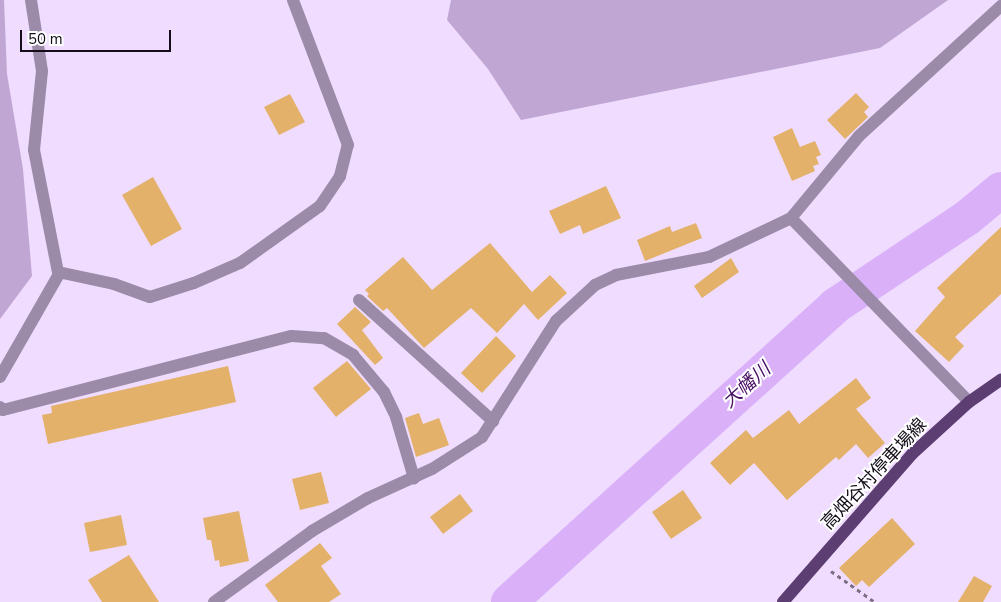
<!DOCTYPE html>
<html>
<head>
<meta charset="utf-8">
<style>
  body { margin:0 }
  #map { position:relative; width:1001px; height:602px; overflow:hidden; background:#efdcfe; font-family:"Nunito Sans","Noto Sans JP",sans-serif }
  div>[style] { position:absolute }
  .green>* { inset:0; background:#c0a7d3 }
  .river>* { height:36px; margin:-18px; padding:0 18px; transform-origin:18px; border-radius:18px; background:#dab1f9 }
  .building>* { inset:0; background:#e3b169 }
  .path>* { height:3px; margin-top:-1.5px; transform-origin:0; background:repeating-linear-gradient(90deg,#7c6f85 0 4px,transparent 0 8px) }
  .minor>* { height:12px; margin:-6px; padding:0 6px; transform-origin:6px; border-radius:6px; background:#9b8aa8 }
  .major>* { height:12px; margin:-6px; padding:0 6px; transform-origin:6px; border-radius:6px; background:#5d3e73 }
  span { translate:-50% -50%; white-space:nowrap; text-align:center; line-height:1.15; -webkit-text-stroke:4px #fff; paint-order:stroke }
  .street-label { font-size:18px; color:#140d18 }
  .water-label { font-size:19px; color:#471164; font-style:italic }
  .scale { position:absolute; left:20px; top:30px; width:151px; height:22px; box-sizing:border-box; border:2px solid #140d18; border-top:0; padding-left:6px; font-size:15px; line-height:18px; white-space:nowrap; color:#140d18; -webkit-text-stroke:4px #fff; paint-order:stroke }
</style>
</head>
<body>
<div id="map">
  <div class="green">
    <i style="clip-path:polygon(0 0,4px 0,7px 74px,23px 169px,32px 276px,0 319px)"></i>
    <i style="clip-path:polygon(451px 0,948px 0,880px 48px,521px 120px,488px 69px,447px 20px)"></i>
  </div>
  <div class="river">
    <i style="left:509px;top:602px;width:440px;rotate:-42.2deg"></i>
    <i style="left:835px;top:306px;width:159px;rotate:-33.7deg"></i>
    <i style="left:967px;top:218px;width:44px;rotate:-39.5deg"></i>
  </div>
  <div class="building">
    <i style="clip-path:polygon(856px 93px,869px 107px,864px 112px,868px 117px,845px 139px,827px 120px)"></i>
    <i style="clip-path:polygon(290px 94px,305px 122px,279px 135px,264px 107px)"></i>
    <i style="clip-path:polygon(792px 128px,800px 147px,815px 141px,821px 155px,816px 157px,819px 164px,813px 166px,815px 171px,792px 181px,773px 137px)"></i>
    <i style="clip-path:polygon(153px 177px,182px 229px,151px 246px,122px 195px)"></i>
    <i style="clip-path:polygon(606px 186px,621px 218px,583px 234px,580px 225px,560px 234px,549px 211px)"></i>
    <i style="clip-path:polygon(696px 223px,702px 238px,645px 261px,637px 240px,670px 226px,672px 232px)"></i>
    <i style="clip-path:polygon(1001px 227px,1001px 294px,955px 337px,964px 346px,949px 362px,915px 331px,945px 297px,937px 288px)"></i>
    <i style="clip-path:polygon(490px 243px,532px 292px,550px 275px,567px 293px,538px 320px,524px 304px,497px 333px,471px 308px,424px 348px,387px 308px,383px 311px,367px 296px,369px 294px,365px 290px,403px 257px,432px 290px)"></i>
    <i style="clip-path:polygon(731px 258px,739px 272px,702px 298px,694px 286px)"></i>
    <i style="clip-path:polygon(355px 307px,371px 322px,362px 330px,383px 358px,375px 365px,337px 324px)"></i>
    <i style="clip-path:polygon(496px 336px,516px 356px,482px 393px,461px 373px)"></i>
    <i style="clip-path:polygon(347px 361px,371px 389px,336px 417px,313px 388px)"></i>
    <i style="clip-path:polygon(228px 366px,236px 402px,48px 444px,42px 415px,52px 413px,51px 406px)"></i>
    <i style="clip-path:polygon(856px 378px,871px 398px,856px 409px,885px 443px,868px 458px,856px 444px,839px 460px,836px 457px,787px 500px,754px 463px,730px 485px,710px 463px,746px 430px,753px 438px,789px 410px,799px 424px)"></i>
    <i style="clip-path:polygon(419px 413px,423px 424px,439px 418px,449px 445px,416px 457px,405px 418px)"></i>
    <i style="clip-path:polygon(321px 472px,329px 503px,300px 510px,292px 479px)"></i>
    <i style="clip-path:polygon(683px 490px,702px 518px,671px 539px,652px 512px)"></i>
    <i style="clip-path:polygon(460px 494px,473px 511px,443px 534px,430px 517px)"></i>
    <i style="clip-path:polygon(239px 511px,249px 561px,220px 567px,219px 560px,215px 561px,211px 540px,207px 540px,203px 518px)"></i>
    <i style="clip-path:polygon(121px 515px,127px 545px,90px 552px,84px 523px)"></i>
    <i style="clip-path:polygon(892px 518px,915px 544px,869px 587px,862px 580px,856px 586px,839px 568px)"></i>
    <i style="clip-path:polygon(320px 543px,332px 558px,321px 566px,341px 594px,329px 602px,278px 602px,265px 585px)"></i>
    <i style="clip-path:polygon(129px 555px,159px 602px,102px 602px,88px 580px)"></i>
    <i style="clip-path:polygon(974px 576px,992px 586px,983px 602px,958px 602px)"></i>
  </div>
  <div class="path">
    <i style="left:831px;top:571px;width:54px;rotate:35.2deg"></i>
  </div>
  <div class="minor">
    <i style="left:31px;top:0;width:72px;rotate:81.2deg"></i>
    <i style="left:42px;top:71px;width:79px;rotate:95.8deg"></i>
    <i style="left:34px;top:150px;width:124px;rotate:78.9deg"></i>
    <i style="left:58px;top:272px;width:57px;rotate:12.1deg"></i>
    <i style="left:114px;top:284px;width:38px;rotate:20deg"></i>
    <i style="left:150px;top:297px;width:46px;rotate:-17.7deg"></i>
    <i style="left:194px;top:283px;width:50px;rotate:-23.5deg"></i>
    <i style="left:240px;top:263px;width:98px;rotate:-35.5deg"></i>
    <i style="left:320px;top:206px;width:36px;rotate:-56deg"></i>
    <i style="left:340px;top:176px;width:32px;rotate:-76deg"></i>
    <i style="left:348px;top:145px;width:155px;rotate:-110.8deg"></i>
    <i style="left:791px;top:218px;width:256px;rotate:45.9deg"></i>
    <i style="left:359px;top:300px;width:181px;rotate:42.1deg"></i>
    <i style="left:0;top:377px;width:119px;rotate:-60.2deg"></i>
    <i style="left:0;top:407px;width:4px;rotate:45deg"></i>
    <i style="left:3px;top:410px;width:298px;rotate:-14.4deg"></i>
    <i style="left:292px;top:336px;width:32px;rotate:4deg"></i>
    <i style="left:324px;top:338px;width:34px;rotate:30deg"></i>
    <i style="left:353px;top:355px;width:48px;rotate:50deg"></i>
    <i style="left:384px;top:392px;width:28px;rotate:64deg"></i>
    <i style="left:396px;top:417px;width:64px;rotate:73.6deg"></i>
    <i style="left:214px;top:602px;width:121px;rotate:-35.9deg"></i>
    <i style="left:312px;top:531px;width:65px;rotate:-30.5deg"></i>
    <i style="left:368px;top:498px;width:70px;rotate:-24.4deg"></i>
    <i style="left:432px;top:469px;width:59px;rotate:-32.6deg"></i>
    <i style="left:482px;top:437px;width:138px;rotate:-57.5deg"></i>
    <i style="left:556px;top:321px;width:53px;rotate:-42.7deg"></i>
    <i style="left:595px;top:285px;width:23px;rotate:-25deg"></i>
    <i style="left:616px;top:275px;width:95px;rotate:-11deg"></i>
    <i style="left:709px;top:257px;width:91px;rotate:-25.4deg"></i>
    <i style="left:791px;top:218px;width:107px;rotate:-50.3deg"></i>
    <i style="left:859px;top:136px;width:193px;rotate:-42.5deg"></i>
  </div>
  <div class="major">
    <i style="left:783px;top:602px;width:196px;rotate:-48.9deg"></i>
    <i style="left:912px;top:454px;width:77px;rotate:-42.4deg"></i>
    <i style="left:969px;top:402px;width:39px;rotate:-35deg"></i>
  </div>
  <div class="street-label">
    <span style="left:874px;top:474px;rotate:-47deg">高畑谷村停車場線</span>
  </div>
  <div class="water-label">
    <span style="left:747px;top:386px;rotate:-42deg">大幡川</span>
  </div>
  <div class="scale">50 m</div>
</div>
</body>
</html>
